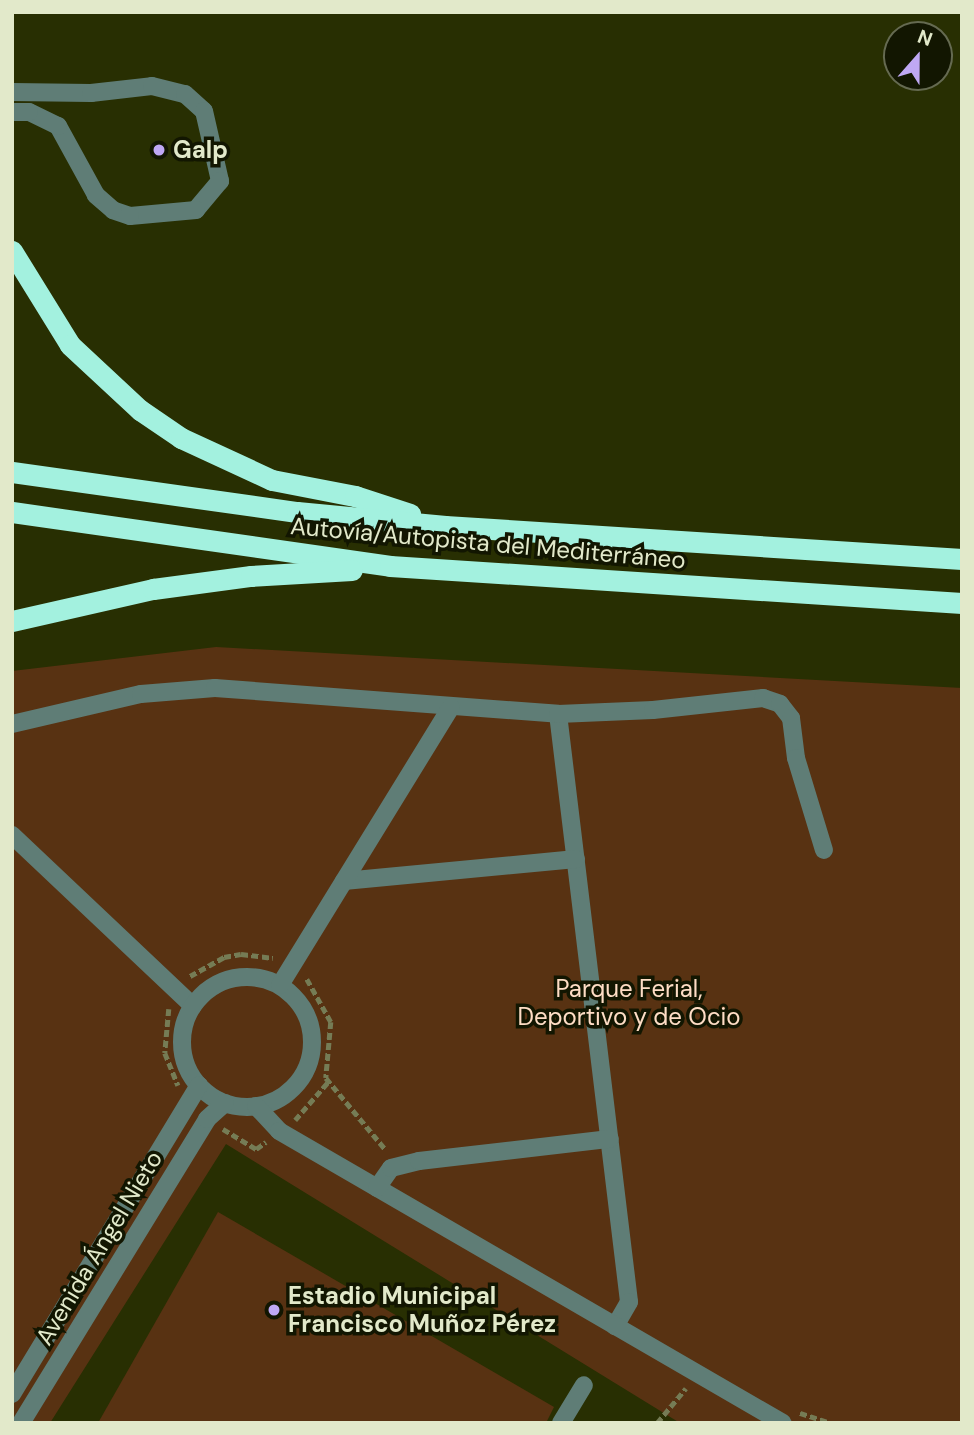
<!DOCTYPE html>
<html>
<head>
<meta charset="utf-8">
<style>
  body { margin:0 }
  #map { position:relative; width:974px; height:1435px; overflow:hidden; background:#282f02; font-family:"DM Sans",sans-serif }
  div>[style] { position:absolute }
  .green>* { inset:0; background:#583212 }
  .path>* { height:4.5px; margin-top:-2.25px; transform-origin:0; background:repeating-linear-gradient(90deg,#757c55 0 7px,transparent 0 10.5px) }
  .minor>* { height:18px; margin:-9px; padding:0 9px; transform-origin:9px; border-radius:9px; background:#5f7d76 }
  .minor>.ring { margin:-9px; padding:0; box-sizing:content-box; background:none; border:18px solid #5f7d76; border-radius:50% }
  .highway>* { height:21px; margin:-10.5px; padding:0 10.5px; transform-origin:10.5px; border-radius:10.5px; background:#a3f1df }
  .dots>* { width:19px; height:19px; translate:-50% -50%; box-sizing:border-box; border:4px solid #121601; border-radius:50% }
  span { translate:-50% -50%; white-space:nowrap; text-align:center; line-height:1.15; -webkit-text-stroke:7px #121601; paint-order:stroke }
  .poi-label { font-size:24px; color:#e2e9ca; font-weight:700 }
  .left { translate:0 -50%; text-align:left }
  .street-label { font-size:24px; color:#e2e9ca }
  .park-label { font-size:24px; color:#feddc5 }
  .frame { position:absolute; inset:0; border:14px solid #e2e9ca; pointer-events:none }
  .north { position:absolute; left:883px; top:21px; width:70px; height:70px; box-sizing:border-box; background:#121601; border:2px solid #656a51; border-radius:50%; rotate:21deg; font-size:19px; font-weight:700; line-height:28px; text-align:center; color:#e2e9ca }
  .north::after { content:''; display:block; margin:auto; width:24px; height:32px; background:#bfa8f4; clip-path:polygon(50% 0,100% 100%,50% 72%,0 100%) }
</style>
</head>
<body>
<div id="map">
  <div class="green">
    <i style="clip-path:polygon(216px 647px,962px 688px,962px 1423px,680px 1423px,226px 1144px,50px 1423px,12px 1423px,12px 671px)"></i>
    <i style="clip-path:polygon(218px 1212px,554px 1407px,546px 1423px,98px 1423px)"></i>
  </div>
  <div class="path">
    <i style="left:190px;top:976px;width:39px;rotate:-29deg"></i>
    <i style="left:224px;top:957px;width:17px;rotate:-10deg"></i>
    <i style="left:241px;top:954px;width:32px;rotate:7deg"></i>
    <i style="left:307px;top:979px;width:49px;rotate:60.8deg"></i>
    <i style="left:331px;top:1022px;width:56px;rotate:95.1deg"></i>
    <i style="left:326px;top:1078px;width:94px;rotate:50.2deg"></i>
    <i style="left:169px;top:1009px;width:44px;rotate:95.2deg"></i>
    <i style="left:165px;top:1053px;width:35px;rotate:68deg"></i>
    <i style="left:295px;top:1120px;width:50px;rotate:-49deg"></i>
    <i style="left:223px;top:1129px;width:39px;rotate:31deg"></i>
    <i style="left:256px;top:1149px;width:12px;rotate:-35deg"></i>
    <i style="left:800px;top:1413px;width:32px;rotate:18deg"></i>
    <i style="left:657px;top:1423px;width:45px;rotate:-50.4deg"></i>
  </div>
  <div class="minor">
    <i style="left:12px;top:92px;width:79px;rotate:0.7deg"></i>
    <i style="left:91px;top:93px;width:61px;rotate:-6.5deg"></i>
    <i style="left:152px;top:86px;width:34px;rotate:14deg"></i>
    <i style="left:185px;top:94px;width:25px;rotate:42deg"></i>
    <i style="left:204px;top:111px;width:72px;rotate:77.1deg"></i>
    <i style="left:220px;top:181px;width:38px;rotate:130deg"></i>
    <i style="left:196px;top:210px;width:66px;rotate:174.8deg"></i>
    <i style="left:130px;top:216px;width:18px;rotate:-161deg"></i>
    <i style="left:113px;top:210px;width:23px;rotate:-139deg"></i>
    <i style="left:96px;top:195px;width:79px;rotate:-118.8deg"></i>
    <i style="left:58px;top:126px;width:32px;rotate:-154deg"></i>
    <i style="left:29px;top:112px;width:17px;rotate:180deg"></i>
    <i style="left:558px;top:714px;width:592px;rotate:83.11deg"></i>
    <i style="left:629px;top:1302px;width:28px;rotate:120deg"></i>
    <i style="left:12px;top:724px;width:132px;rotate:-13.1deg"></i>
    <i style="left:141px;top:694px;width:74px;rotate:-4.6deg"></i>
    <i style="left:215px;top:688px;width:344px;rotate:4.3deg"></i>
    <i style="left:558px;top:714px;width:95px;rotate:-2.4deg"></i>
    <i style="left:653px;top:710px;width:111px;rotate:-6.2deg"></i>
    <i style="left:763px;top:698px;width:18px;rotate:19deg"></i>
    <i style="left:780px;top:704px;width:18px;rotate:52deg"></i>
    <i style="left:791px;top:718px;width:40px;rotate:82.9deg"></i>
    <i style="left:796px;top:758px;width:96px;rotate:73.1deg"></i>
    <i style="left:12px;top:835px;width:249px;rotate:43.4deg"></i>
    <i style="left:344px;top:881px;width:233px;rotate:-5.4deg"></i>
    <i class="ring" style="left:182px;top:977px;width:112px;height:112px"></i>
    <i style="left:280px;top:985px;width:326px;rotate:-58.4deg"></i>
    <i style="left:256px;top:1106px;width:34px;rotate:47deg"></i>
    <i style="left:279px;top:1131px;width:582px;rotate:30.09deg"></i>
    <i style="left:377px;top:1188px;width:24px;rotate:-55deg"></i>
    <i style="left:391px;top:1168px;width:29px;rotate:-14deg"></i>
    <i style="left:419px;top:1161px;width:192px;rotate:-6.6deg"></i>
    <i style="left:12px;top:1394px;width:361px;rotate:-58.8deg"></i>
    <i style="left:21px;top:1423px;width:356px;rotate:-58.5deg"></i>
    <i style="left:207px;top:1119px;width:24px;rotate:-42deg"></i>
    <i style="left:561px;top:1423px;width:44px;rotate:-58.8deg"></i>
  </div>
  <div class="highway">
    <i style="left:12px;top:251px;width:110px;rotate:58.3deg"></i>
    <i style="left:70px;top:345px;width:96px;rotate:42.9deg"></i>
    <i style="left:140px;top:410px;width:50px;rotate:34.3deg"></i>
    <i style="left:181px;top:438px;width:100px;rotate:24.8deg"></i>
    <i style="left:272px;top:480px;width:85px;rotate:10.9deg"></i>
    <i style="left:355px;top:496px;width:58px;rotate:18.1deg"></i>
    <i style="left:12px;top:472px;width:288px;rotate:8deg"></i>
    <i style="left:297px;top:512px;width:149px;rotate:5.4deg"></i>
    <i style="left:445px;top:526px;width:518px;rotate:3.65deg"></i>
    <i style="left:12px;top:512px;width:382px;rotate:8.1deg"></i>
    <i style="left:390px;top:566px;width:573px;rotate:3.7deg"></i>
    <i style="left:12px;top:621px;width:145px;rotate:-12.8deg"></i>
    <i style="left:153px;top:589px;width:99px;rotate:-7.6deg"></i>
    <i style="left:251px;top:576px;width:101px;rotate:-3.4deg"></i>
  </div>
  <div class="dots">
    <i style="left:159px;top:150px;background:#bfa8f4"></i>
    <i style="left:274px;top:1310px;background:#bfa8f4"></i>
  </div>
  <div class="poi-label">
    <span class="left" style="left:173px;top:150px">Galp</span>
    <span class="left" style="left:288px;top:1310px">Estadio Municipal<br>Francisco Muñoz Pérez</span>
  </div>
  <div class="street-label">
    <span style="left:488px;top:543px;rotate:5deg">Autovía/Autopista del Mediterráneo</span>
    <span style="left:99px;top:1248px;rotate:-59deg">Avenida Ángel Nieto</span>
  </div>
  <div class="park-label">
    <span style="left:629px;top:1003px">Parque Ferial,<br>Deportivo y de Ocio</span>
  </div>
  <div class="frame"></div>
  <div class="north">N</div>
</div>
</body>
</html>
